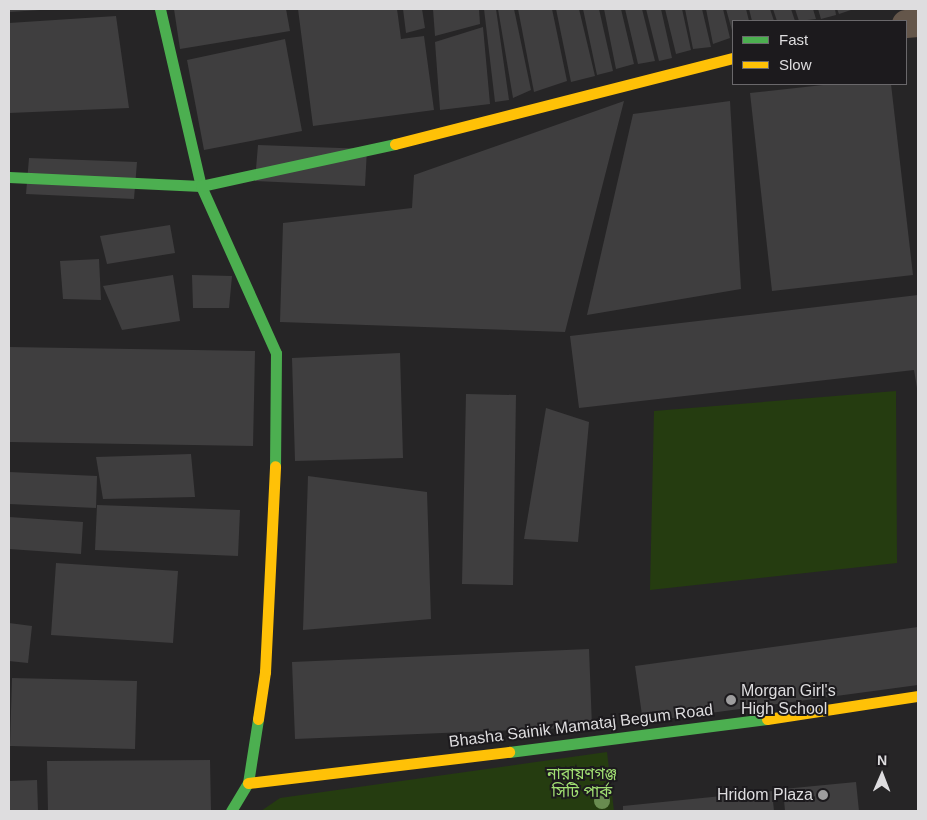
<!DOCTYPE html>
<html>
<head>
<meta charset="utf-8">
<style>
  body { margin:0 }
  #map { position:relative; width:927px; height:820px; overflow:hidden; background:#262526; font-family:Arial,"Noto Sans Bengali",sans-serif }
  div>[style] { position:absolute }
  .green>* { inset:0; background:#253c10 }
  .building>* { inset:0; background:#3f3e3f }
  .street>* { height:28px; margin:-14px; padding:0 14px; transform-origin:14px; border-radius:14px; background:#64564a }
  .fast>* { height:11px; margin:-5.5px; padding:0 5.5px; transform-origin:5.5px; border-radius:5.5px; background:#4caf50 }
  .slow>* { height:11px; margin:-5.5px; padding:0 5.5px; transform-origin:5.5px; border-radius:5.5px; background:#ffc107 }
  .trees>* { width:16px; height:16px; margin:-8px; border-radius:50%; background:#698b50 }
  .dots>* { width:14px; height:14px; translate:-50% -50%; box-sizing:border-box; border:2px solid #1c1a1d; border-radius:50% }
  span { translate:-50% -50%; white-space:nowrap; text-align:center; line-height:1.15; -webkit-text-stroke:4px #1c1a1d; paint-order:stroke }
  .poi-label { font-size:16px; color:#dedddf }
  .left { translate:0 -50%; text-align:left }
  .right { translate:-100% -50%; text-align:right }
  .street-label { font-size:16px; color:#dedddf }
  .park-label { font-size:16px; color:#a0de72 }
  .frame { position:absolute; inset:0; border:10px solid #dedddf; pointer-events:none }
  .legend { position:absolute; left:732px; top:20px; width:175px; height:65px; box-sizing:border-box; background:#1c1a1d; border:1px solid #6a686b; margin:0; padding:6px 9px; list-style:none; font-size:15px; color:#dedddf }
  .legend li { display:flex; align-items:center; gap:10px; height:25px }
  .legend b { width:25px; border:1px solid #6a686b }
  .north { position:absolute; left:857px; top:750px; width:50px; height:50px; -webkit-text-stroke:4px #1c1a1d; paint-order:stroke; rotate:1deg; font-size:14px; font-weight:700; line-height:20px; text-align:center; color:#dedddf }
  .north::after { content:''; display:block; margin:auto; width:18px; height:22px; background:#dedddf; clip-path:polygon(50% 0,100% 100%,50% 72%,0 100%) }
</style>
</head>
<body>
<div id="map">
  <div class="green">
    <i style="clip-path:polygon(896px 391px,897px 563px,650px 590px,654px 411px)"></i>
    <i style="clip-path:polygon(607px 752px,614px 811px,261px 811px,280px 798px)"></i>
  </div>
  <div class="building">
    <i style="clip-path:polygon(9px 9px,41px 9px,41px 10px,9px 12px)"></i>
    <i style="clip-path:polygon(174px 9px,286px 9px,290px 31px,180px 49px)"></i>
    <i style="clip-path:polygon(298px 9px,397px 9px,401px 39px,424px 36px,434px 110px,313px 126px)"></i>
    <i style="clip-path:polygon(403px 9px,422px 9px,425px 28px,406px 33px)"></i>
    <i style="clip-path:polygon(433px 9px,479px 9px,480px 24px,435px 36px)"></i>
    <i style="clip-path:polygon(484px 9px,496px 9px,509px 100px,495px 102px)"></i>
    <i style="clip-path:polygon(498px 9px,514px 9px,531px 90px,513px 98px)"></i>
    <i style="clip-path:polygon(518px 9px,552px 9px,567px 81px,534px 92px)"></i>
    <i style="clip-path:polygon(556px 9px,579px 9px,595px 76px,571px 82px)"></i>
    <i style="clip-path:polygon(583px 9px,599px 9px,613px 71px,597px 75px)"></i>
    <i style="clip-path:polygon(604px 9px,621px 9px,634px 64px,616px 69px)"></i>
    <i style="clip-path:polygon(625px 9px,642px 9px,655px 61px,638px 64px)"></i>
    <i style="clip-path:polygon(646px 9px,661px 9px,672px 58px,659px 61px)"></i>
    <i style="clip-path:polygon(665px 9px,682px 9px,691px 50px,676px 54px)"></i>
    <i style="clip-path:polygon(685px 9px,702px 9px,711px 47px,693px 49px)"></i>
    <i style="clip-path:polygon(706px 9px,723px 9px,730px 38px,713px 44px)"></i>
    <i style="clip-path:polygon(726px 9px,746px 9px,749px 21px,733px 21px,733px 34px)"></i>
    <i style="clip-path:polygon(749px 9px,770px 9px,774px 21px,752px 21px)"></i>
    <i style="clip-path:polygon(773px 9px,791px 9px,795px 21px,777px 21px)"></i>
    <i style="clip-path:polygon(795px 9px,813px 9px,816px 19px,799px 21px)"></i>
    <i style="clip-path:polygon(818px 9px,835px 9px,836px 15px,821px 19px)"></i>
    <i style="clip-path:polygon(837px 9px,854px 9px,839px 14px)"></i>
    <i style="clip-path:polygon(116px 16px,129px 108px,9px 113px,9px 23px)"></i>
    <i style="clip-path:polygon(483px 27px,490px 104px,440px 110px,435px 42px)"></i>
    <i style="clip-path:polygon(285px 39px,302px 131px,204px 150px,187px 60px)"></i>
    <i style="clip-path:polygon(832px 84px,891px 84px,913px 275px,772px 291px,750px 93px)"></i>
    <i style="clip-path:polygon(624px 101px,565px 332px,280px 322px,283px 223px,412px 208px,414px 175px)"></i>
    <i style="clip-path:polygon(730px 101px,741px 289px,587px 315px,633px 114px)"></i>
    <i style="clip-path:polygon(258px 145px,367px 149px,365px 186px,255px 181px)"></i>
    <i style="clip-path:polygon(29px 158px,137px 162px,134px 199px,26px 194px)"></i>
    <i style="clip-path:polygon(170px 225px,175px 253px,107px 264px,100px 236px)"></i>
    <i style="clip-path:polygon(99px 259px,101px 300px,63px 299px,60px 261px)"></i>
    <i style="clip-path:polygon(173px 275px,180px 321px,122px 330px,103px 286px)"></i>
    <i style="clip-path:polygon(192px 275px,232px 276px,229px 308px,193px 308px)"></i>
    <i style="clip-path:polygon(918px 295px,918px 394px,914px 370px,579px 408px,570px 336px)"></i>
    <i style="clip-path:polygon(9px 347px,255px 351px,253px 446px,9px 442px)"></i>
    <i style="clip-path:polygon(400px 353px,403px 458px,295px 461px,292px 358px)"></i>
    <i style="clip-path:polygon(466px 394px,516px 395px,513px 585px,462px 584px)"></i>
    <i style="clip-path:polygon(546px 408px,589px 422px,578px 542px,524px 539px)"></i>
    <i style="clip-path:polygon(191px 454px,195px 497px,103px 499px,96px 457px)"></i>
    <i style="clip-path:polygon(9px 472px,97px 476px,96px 508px,9px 504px)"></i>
    <i style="clip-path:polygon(308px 476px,427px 492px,431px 619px,303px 630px)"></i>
    <i style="clip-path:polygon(97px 505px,240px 510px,238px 556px,95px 550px)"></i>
    <i style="clip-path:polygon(9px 517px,83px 522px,81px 554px,9px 549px)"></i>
    <i style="clip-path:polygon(56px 563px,178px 571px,173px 643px,51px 635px)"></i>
    <i style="clip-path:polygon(9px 623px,32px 626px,28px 663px,9px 661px)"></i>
    <i style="clip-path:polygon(918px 627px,918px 685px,643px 722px,635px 666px)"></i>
    <i style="clip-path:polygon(589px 649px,592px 727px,295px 739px,292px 662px)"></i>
    <i style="clip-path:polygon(12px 678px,137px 681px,135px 749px,10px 746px)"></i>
    <i style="clip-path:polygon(210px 760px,211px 811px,48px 811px,47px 761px)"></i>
    <i style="clip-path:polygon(37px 780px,38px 811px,9px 811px,9px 781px)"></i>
    <i style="clip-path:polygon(856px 782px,859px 811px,785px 811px,783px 789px)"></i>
    <i style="clip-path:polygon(772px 791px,774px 811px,623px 811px,623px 806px)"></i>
  </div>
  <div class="street">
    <i style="left:906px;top:24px;width:12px;rotate:-5deg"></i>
  </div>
  <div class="fast">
    <i style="left:160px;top:9px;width:182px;rotate:77deg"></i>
    <i style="left:201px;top:186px;width:183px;rotate:65.8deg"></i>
    <i style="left:276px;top:353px;width:113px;rotate:90.5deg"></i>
    <i style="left:9px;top:177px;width:192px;rotate:2.7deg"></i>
    <i style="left:201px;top:186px;width:198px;rotate:-12.2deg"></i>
    <i style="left:509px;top:752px;width:260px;rotate:-7.3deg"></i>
    <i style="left:231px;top:811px;width:33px;rotate:-59deg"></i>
    <i style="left:248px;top:783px;width:65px;rotate:-81.1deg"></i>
  </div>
  <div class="slow">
    <i style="left:395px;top:144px;width:349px;rotate:-14.3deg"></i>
    <i style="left:258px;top:719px;width:48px;rotate:-81.5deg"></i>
    <i style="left:265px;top:672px;width:206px;rotate:-87.2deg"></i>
    <i style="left:767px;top:719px;width:153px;rotate:-8.7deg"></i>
    <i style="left:248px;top:783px;width:263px;rotate:-6.8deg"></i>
  </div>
  <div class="trees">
    <i style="left:602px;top:801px"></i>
  </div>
  <div class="dots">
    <i style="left:731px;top:700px;background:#9e9d9e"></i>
    <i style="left:823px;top:795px;background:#9e9d9e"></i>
  </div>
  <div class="poi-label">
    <span class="left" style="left:741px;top:700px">Morgan Girl's<br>High School</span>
    <span class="right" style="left:813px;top:795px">Hridom Plaza</span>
  </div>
  <div class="street-label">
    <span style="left:581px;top:726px;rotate:-7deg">Bhasha Sainik Mamataj Begum Road</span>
  </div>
  <div class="park-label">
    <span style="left:582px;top:783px">নারায়ণগঞ্জ<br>সিটি পার্ক</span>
  </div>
  <div class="frame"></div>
  <ul class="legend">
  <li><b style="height:6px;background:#4caf50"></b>Fast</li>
  <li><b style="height:6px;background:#ffc107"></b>Slow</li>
  </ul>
  <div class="north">N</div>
</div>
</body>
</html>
